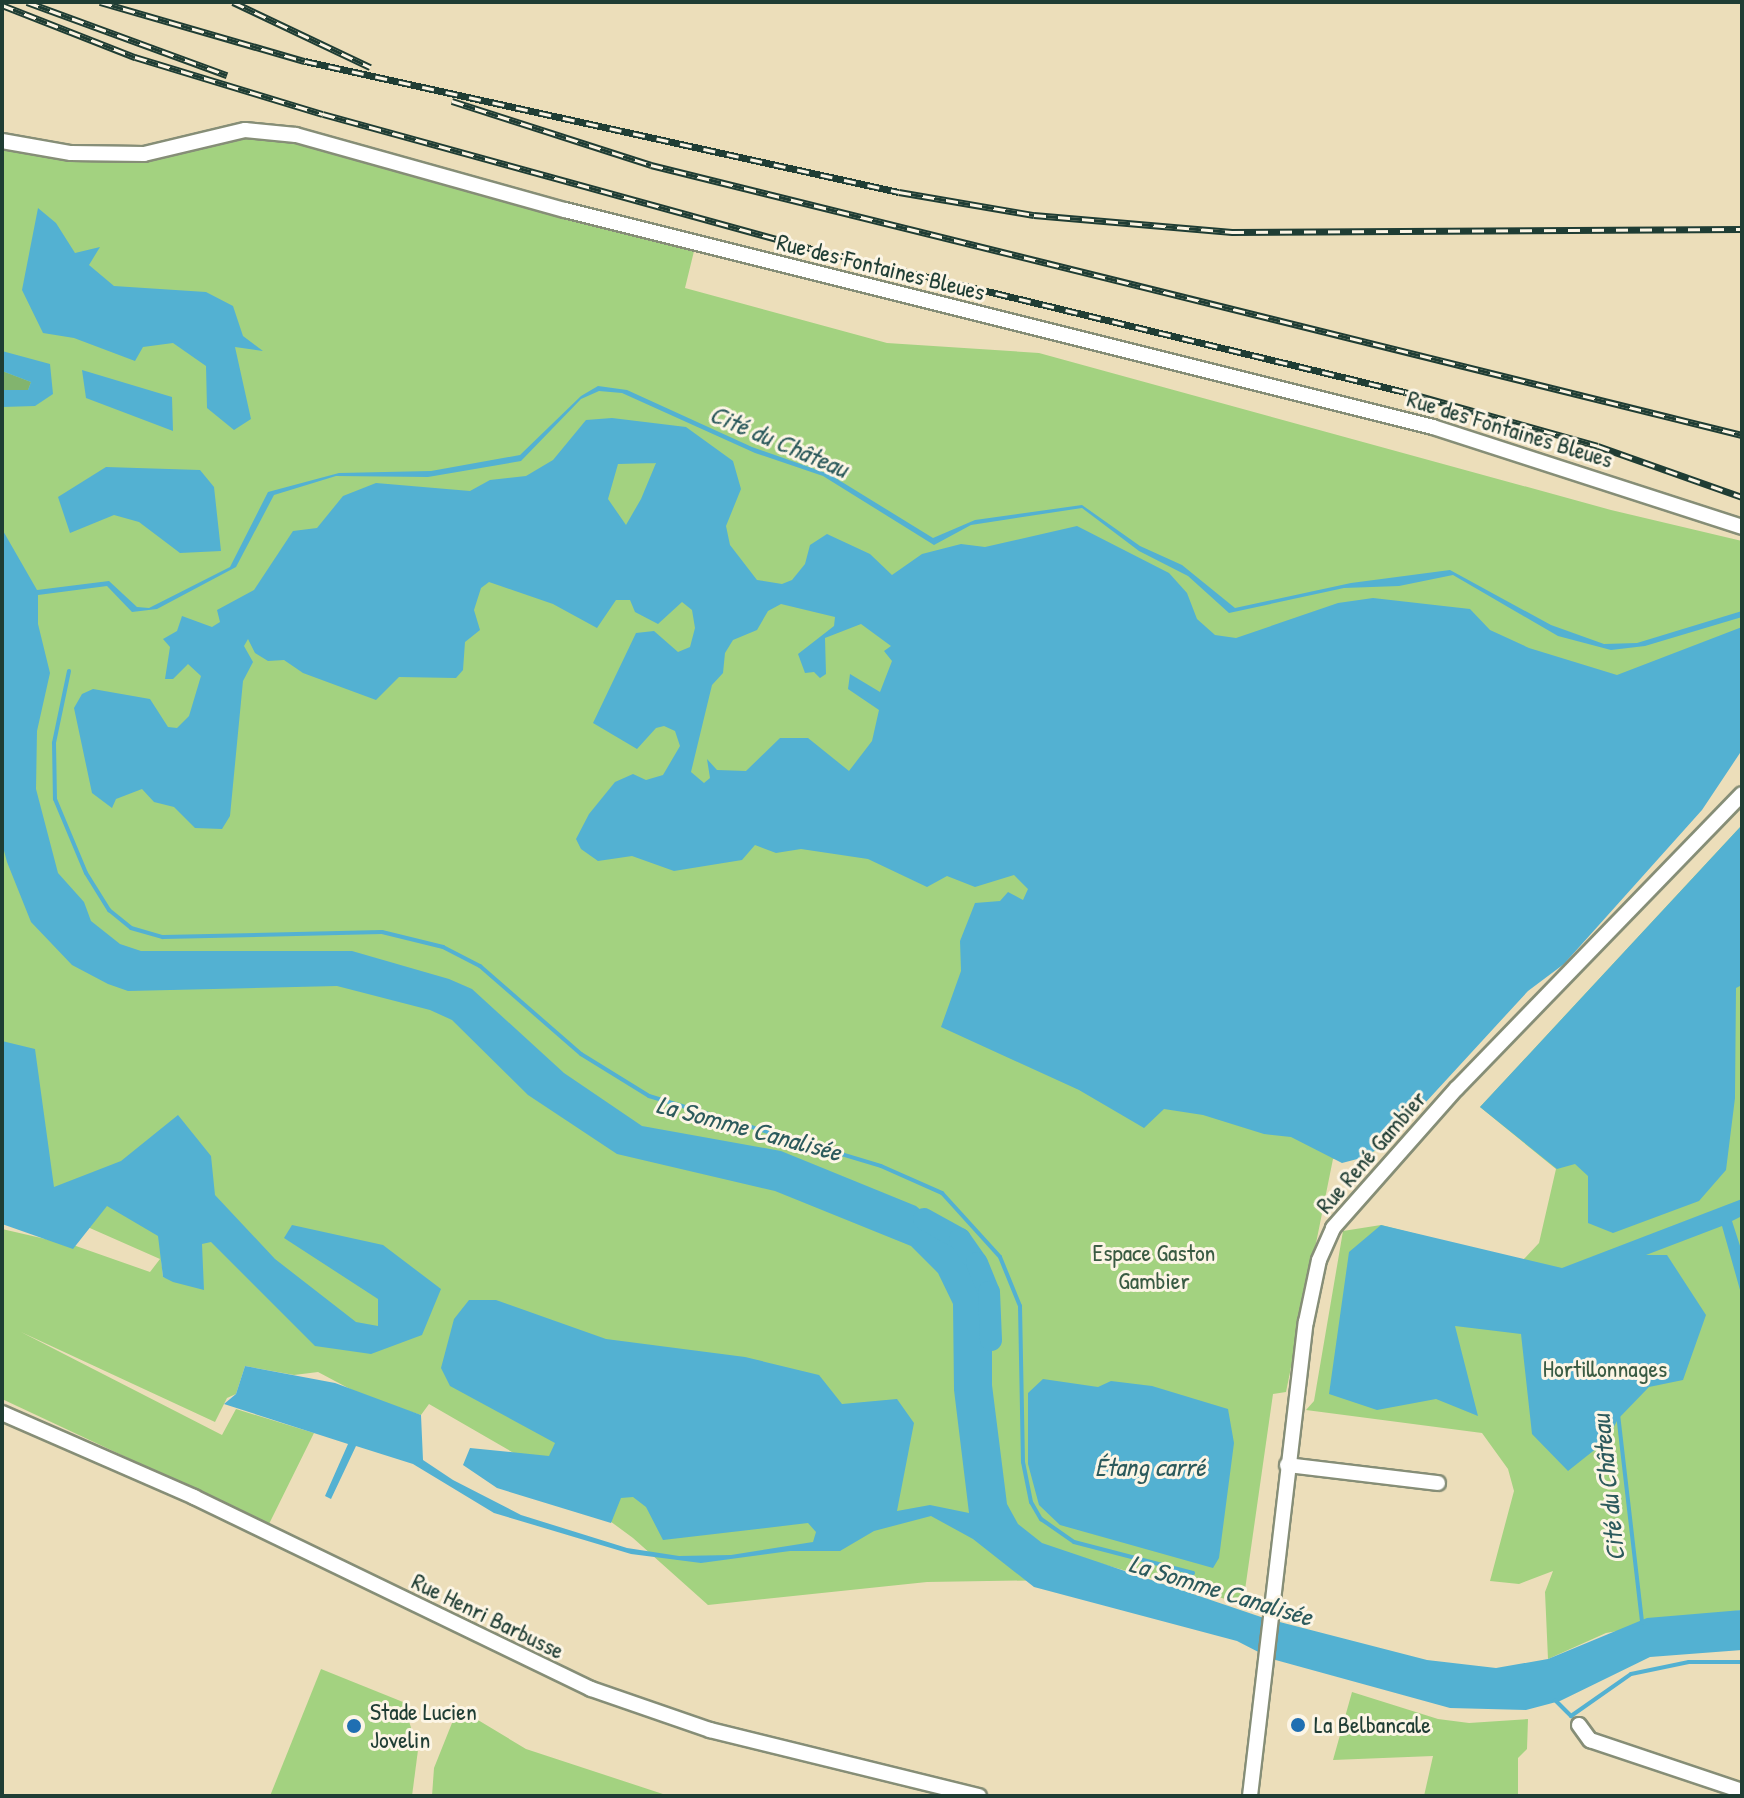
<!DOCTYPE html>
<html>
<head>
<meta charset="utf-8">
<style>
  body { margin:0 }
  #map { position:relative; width:1744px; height:1798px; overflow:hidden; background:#ecdeba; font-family:"Patrick Hand",sans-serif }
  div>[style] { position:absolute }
  .green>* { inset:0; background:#a3d280 }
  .forest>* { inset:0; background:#82b46e }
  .water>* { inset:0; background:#53b1d2 }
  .stream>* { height:4px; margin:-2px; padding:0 2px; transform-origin:2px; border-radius:2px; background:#53b1d2 }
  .river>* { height:22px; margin:-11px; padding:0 11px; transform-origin:11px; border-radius:11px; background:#53b1d2 }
  .roads { filter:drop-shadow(2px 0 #868e77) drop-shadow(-2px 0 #868e77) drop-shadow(0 2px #868e77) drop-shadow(0 -2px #868e77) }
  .minor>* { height:14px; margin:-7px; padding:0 7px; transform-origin:7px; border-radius:7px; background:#fff }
  .rail>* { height:7px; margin-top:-3.5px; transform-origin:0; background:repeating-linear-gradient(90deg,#fcf5e5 0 12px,#1f3d34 0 24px); box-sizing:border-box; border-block:2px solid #1f3d34 }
  .dots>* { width:22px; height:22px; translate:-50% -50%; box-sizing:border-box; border:4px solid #fcf5e5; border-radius:50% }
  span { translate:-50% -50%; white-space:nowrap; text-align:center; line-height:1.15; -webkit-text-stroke:6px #fcf5e5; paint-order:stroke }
  .street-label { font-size:24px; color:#1f3d34 }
  .park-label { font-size:24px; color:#395b43 }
  .poi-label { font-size:24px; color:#1f3d34 }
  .left { translate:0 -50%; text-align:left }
  .water-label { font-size:26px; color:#2c5a5c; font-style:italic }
  .frame { position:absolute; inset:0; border:4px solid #1f3d34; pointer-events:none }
</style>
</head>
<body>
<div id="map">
  <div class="green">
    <i style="clip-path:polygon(evenodd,267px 129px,696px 243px,685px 288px,887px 343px,1039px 353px,1611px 510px,1742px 541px,1742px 747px,1376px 1151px,1333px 1159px,1286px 1392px,1273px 1394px,1243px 1604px,1088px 1560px,1057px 1580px,927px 1582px,708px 1605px,633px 1538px,531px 1463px,429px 1404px,421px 1415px,367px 1398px,318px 1372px,294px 1375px,245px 1366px,236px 1394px,227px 1398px,215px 1422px,21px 1332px,222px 1435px,236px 1409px,314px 1433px,269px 1524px,2px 1399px,2px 1229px,76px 1246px,150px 1272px,160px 1259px,49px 1210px,2px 1200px,2px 141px,144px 154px,267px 129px,161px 1258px,204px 1289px,163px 1277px,161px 1258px)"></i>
    <i style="clip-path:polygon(1742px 825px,1742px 1610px,1606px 1633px,1548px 1659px,1545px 1592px,1553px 1571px,1519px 1584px,1490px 1581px,1514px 1491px,1508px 1469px,1482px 1433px,1306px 1410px,1314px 1401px,1343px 1231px,1381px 1225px,1522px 1261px,1539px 1243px,1556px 1169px,1480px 1107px)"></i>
    <i style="clip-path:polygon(321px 1669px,403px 1702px,418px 1750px,412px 1796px,270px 1796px)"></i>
    <i style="clip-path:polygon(1352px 1692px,1438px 1719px,1469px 1723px,1528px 1719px,1527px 1749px,1518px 1758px,1518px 1796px,1424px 1796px,1433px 1756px,1333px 1760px)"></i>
    <i style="clip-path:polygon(458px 1708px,526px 1749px,669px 1796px,432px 1796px,434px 1768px)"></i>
  </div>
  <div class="forest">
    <i style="clip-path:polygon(2px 371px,31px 382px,28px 390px,2px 390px)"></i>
  </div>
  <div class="water">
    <i style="clip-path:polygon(38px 208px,56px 223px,75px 253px,100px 247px,89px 265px,114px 286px,206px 292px,233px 306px,243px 336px,263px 351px,235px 347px,251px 419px,234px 430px,207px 408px,206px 366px,173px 343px,143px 347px,135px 361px,74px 338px,43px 333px,22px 290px)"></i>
    <i style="clip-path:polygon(2px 351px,50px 364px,53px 394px,35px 406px,2px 407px,2px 390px,28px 390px,31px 382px,2px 371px)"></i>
    <i style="clip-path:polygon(82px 370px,172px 397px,173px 431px,86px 398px)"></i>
    <i style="clip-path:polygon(598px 386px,627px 390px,752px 447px,829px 474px,933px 538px,975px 520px,1082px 505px,1140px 546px,1182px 565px,1235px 608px,1351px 583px,1450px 570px,1551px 625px,1604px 644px,1637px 643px,1742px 611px,1742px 617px,1645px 646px,1611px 650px,1558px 636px,1453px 575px,1399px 586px,1344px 588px,1229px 613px,1188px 576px,1139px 551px,1082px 508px,971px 525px,934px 545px,823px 476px,755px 453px,622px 393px,599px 391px,581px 399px,521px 461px,428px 477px,336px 476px,274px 495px,236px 567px,157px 609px,132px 612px,107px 586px,38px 595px,38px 624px,50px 673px,37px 731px,36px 789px,58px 873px,84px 902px,91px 921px,120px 944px,141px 951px,352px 951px,449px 979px,472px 989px,564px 1073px,642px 1126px,781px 1151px,916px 1206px,953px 1237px,982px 1279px,992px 1325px,992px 1385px,1007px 1504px,1018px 1524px,1042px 1543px,1264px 1618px,1427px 1660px,1496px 1668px,1548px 1659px,1647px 1618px,1742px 1610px,1742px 1650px,1650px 1657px,1560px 1701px,1526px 1710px,1450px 1708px,1272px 1659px,1237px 1641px,1034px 1587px,973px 1539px,931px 1516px,874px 1531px,840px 1551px,790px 1551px,701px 1563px,631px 1554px,494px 1513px,413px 1464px,356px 1446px,331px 1499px,325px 1496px,348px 1444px,224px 1404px,236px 1394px,245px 1366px,335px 1383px,421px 1415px,423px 1460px,453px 1480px,521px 1515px,627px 1548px,679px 1556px,731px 1555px,813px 1542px,816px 1532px,808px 1523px,663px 1540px,646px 1507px,633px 1497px,621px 1498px,611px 1523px,497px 1488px,463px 1465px,470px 1448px,549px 1456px,555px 1443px,450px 1386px,441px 1368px,454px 1319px,469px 1300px,496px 1300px,606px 1339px,745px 1357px,819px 1375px,842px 1404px,897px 1399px,914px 1423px,897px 1511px,930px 1505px,969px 1513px,954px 1390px,953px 1304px,938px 1273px,911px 1246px,775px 1191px,617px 1154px,528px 1095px,452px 1020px,430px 1010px,337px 986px,128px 991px,108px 984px,72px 965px,31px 922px,7px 862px,2px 843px,2px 529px,37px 590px,109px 581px,137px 607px,149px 608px,230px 567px,268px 492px,339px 473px,431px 471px,520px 455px,581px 396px)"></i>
    <i style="clip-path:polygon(evenodd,612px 418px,686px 427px,733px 461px,741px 489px,726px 526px,730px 545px,757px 580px,782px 584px,792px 580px,805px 564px,810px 545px,827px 534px,870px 554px,892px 575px,922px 554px,961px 544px,985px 547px,1077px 526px,1169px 573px,1187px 593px,1197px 619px,1215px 635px,1236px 638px,1338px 603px,1373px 598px,1470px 609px,1490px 630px,1529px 648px,1617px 675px,1742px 627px,1742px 750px,1702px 810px,1564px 964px,1528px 991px,1391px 1140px,1365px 1157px,1342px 1163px,1291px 1137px,1264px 1134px,1203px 1115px,1164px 1109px,1144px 1128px,1079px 1090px,941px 1027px,961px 971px,960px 941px,975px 903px,1000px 901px,1008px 892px,1023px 900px,1028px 889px,1014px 875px,975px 887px,947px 876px,927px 887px,868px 859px,801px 849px,776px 853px,755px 845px,742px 860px,674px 871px,632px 856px,598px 861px,581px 849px,576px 839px,589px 814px,615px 782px,633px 774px,646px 780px,663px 775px,680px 746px,675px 731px,664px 726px,656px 728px,637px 749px,593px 723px,636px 633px,654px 631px,678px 652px,690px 647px,695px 628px,692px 610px,682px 602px,658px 624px,635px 612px,630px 600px,616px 600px,597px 628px,553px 604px,489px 582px,481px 588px,474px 610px,480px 630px,465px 642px,463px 670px,456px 678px,399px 677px,376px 700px,303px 673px,284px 660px,268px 661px,255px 653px,248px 639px,244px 646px,253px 662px,243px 681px,230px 816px,222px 829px,195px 828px,174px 807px,154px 802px,142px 789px,116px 799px,112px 808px,92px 793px,74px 708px,82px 694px,93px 689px,150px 699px,168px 727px,177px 728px,189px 716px,201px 676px,188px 664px,173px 679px,165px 679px,170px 647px,163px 639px,177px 631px,182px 616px,212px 627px,220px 622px,217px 610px,254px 590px,293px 531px,317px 528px,343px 496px,376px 483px,470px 491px,490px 480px,526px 476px,553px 460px,586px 420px,612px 418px,656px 463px,641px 499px,626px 525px,608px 499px,618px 464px,656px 463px,612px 418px,781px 604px,835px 617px,834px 626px,798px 654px,805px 673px,814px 672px,820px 678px,826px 674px,825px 638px,861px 624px,891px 646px,884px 651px,892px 661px,880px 692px,850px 674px,848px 689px,879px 710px,872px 741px,849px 771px,808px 738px,780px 738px,746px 771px,717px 770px,707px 759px,710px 778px,704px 783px,691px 772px,712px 685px,723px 673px,725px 653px,733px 640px,757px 630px,768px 611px,781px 604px)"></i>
    <i style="clip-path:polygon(106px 467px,200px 470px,214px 487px,221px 551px,180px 553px,139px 522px,114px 515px,70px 533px,58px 497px)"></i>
    <i style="clip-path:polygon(1742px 825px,1742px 985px,1736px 988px,1735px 1098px,1726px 1170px,1699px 1201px,1613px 1233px,1588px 1223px,1588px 1176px,1575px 1164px,1557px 1169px,1480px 1107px)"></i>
    <i style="clip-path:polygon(2px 1041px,35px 1049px,54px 1187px,121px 1161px,178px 1115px,211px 1156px,215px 1195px,275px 1259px,356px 1322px,378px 1326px,378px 1299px,284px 1238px,292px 1225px,383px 1245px,441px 1289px,422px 1335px,371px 1354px,315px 1346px,211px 1242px,202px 1244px,204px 1290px,173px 1282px,163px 1277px,158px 1236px,107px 1206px,73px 1249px,2px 1224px)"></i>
    <i style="clip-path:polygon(1742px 1199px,1742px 1216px,1732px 1221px,1742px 1252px,1742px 1297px,1722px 1226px,1646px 1255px,1667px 1255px,1706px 1315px,1683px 1380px,1649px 1387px,1618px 1419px,1607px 1440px,1568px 1471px,1532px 1434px,1521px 1334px,1455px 1326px,1478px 1416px,1436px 1399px,1377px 1410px,1329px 1394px,1349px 1252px,1381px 1225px,1562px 1268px)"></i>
    <i style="clip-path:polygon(1043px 1379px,1098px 1387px,1111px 1381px,1152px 1386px,1228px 1409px,1234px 1443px,1219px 1558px,1213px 1568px,1060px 1525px,1039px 1505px,1028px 1464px,1028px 1393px)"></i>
  </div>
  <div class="stream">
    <i style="left:69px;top:671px;width:74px;rotate:101.8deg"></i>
    <i style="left:54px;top:743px;width:56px;rotate:89deg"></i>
    <i style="left:55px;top:799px;width:80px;rotate:67.3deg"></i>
    <i style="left:86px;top:873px;width:44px;rotate:58.1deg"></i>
    <i style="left:109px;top:910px;width:28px;rotate:39deg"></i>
    <i style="left:131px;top:928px;width:33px;rotate:16deg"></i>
    <i style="left:163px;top:937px;width:219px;rotate:-1.3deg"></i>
    <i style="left:382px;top:932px;width:63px;rotate:13.8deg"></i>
    <i style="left:443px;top:947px;width:42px;rotate:27.2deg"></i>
    <i style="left:480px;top:966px;width:134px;rotate:41.1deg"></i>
    <i style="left:581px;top:1054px;width:80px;rotate:31.7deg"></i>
    <i style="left:649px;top:1096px;width:242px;rotate:16.8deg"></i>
    <i style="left:881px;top:1166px;width:67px;rotate:23.9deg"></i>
    <i style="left:942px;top:1193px;width:86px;rotate:47.8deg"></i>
    <i style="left:1000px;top:1257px;width:53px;rotate:67.8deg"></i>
    <i style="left:1020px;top:1306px;width:156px;rotate:88.9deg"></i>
    <i style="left:1023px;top:1462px;width:41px;rotate:78.7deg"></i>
    <i style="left:1031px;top:1502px;width:20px;rotate:60deg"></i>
    <i style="left:1041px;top:1519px;width:40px;rotate:34.9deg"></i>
    <i style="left:1074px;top:1542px;width:123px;rotate:14.6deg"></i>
    <i style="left:1618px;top:1414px;width:210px;rotate:83.4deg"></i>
    <i style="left:1555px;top:1700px;width:23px;rotate:45deg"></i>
    <i style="left:1571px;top:1716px;width:73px;rotate:-35deg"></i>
    <i style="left:1631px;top:1674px;width:59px;rotate:-11.7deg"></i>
    <i style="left:1689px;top:1662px;width:53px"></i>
  </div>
  <div class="river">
    <i style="left:924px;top:1219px;width:41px;rotate:29.1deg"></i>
    <i style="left:960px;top:1239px;width:29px;rotate:55deg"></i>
    <i style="left:977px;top:1263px;width:31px;rotate:68deg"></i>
    <i style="left:989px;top:1292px;width:48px;rotate:87.6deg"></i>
  </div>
  <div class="roads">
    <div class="minor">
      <i style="left:2px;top:141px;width:70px;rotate:9.9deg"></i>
      <i style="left:71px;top:153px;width:73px;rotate:0.8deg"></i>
      <i style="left:144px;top:154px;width:104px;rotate:-13.4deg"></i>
      <i style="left:245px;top:130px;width:51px;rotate:5.6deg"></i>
      <i style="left:296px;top:135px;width:279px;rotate:15.6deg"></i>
      <i style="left:565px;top:210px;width:895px;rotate:14.04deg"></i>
      <i style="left:1433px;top:427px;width:325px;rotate:17.9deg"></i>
      <i style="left:2px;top:1413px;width:210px;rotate:23.6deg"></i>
      <i style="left:194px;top:1497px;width:441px;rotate:25.8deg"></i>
      <i style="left:591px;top:1689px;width:126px;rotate:19deg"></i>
      <i style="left:710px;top:1730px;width:277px;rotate:13.8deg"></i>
      <i style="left:1287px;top:1465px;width:152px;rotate:6.8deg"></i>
      <i style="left:1579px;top:1725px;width:19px;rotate:54deg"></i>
      <i style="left:1590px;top:1740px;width:160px;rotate:18.5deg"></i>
      <i style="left:1250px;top:1796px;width:477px;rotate:-83.3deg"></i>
      <i style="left:1306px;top:1322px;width:63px;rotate:-78.2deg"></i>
      <i style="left:1319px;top:1260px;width:35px;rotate:-66deg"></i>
      <i style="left:1333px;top:1228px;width:187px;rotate:-48.5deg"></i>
      <i style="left:1457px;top:1088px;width:409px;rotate:-45.9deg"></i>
    </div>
  </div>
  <div class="rail">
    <i style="left:27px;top:2px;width:213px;rotate:20.1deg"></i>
    <i style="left:100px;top:2px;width:213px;rotate:16.1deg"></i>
    <i style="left:305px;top:61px;width:608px;rotate:12.44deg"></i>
    <i style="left:899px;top:192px;width:137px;rotate:9.7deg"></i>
    <i style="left:1034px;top:215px;width:199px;rotate:4.9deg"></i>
    <i style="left:1232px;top:232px;width:510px;rotate:-0.34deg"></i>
    <i style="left:233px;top:2px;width:152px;rotate:25.4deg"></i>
    <i style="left:2px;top:5px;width:143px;rotate:21.4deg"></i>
    <i style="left:135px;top:57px;width:196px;rotate:16.9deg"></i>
    <i style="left:323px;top:114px;width:504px;rotate:15.41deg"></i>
    <i style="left:809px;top:248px;width:613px;rotate:13.58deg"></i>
    <i style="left:1405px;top:392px;width:200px;rotate:15.6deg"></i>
    <i style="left:1598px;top:446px;width:153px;rotate:19.5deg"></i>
    <i style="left:452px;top:101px;width:209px;rotate:17.8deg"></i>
    <i style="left:651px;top:165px;width:1124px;rotate:13.9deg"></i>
  </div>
  <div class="dots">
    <i style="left:1298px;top:1725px;background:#1f6fb2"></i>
    <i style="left:354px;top:1726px;background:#1f6fb2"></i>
  </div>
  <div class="street-label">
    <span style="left:881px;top:267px;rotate:14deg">Rue des Fontaines Bleues</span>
    <span style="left:1510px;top:429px;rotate:17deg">Rue des Fontaines Bleues</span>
    <span style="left:1371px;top:1152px;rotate:-49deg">Rue René Gambier</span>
    <span style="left:488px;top:1616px;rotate:26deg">Rue Henri Barbusse</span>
  </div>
  <div class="park-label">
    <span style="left:1154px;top:1267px">Espace Gaston<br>Gambier</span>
    <span style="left:1605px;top:1369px">Hortillonnages</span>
  </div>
  <div class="poi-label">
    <span class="left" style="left:370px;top:1726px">Stade Lucien<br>Jovelin</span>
    <span class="left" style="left:1314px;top:1725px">La Belbancale</span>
  </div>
  <div class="water-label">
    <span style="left:779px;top:441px;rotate:23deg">Cité du Château</span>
    <span style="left:749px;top:1128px;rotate:15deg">La Somme Canalisée</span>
    <span style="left:1150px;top:1467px">Étang carré</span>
    <span style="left:1608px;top:1488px;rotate:-96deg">Cité du Château</span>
    <span style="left:1221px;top:1590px;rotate:17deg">La Somme Canalisée</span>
  </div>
  <div class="frame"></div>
</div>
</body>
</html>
